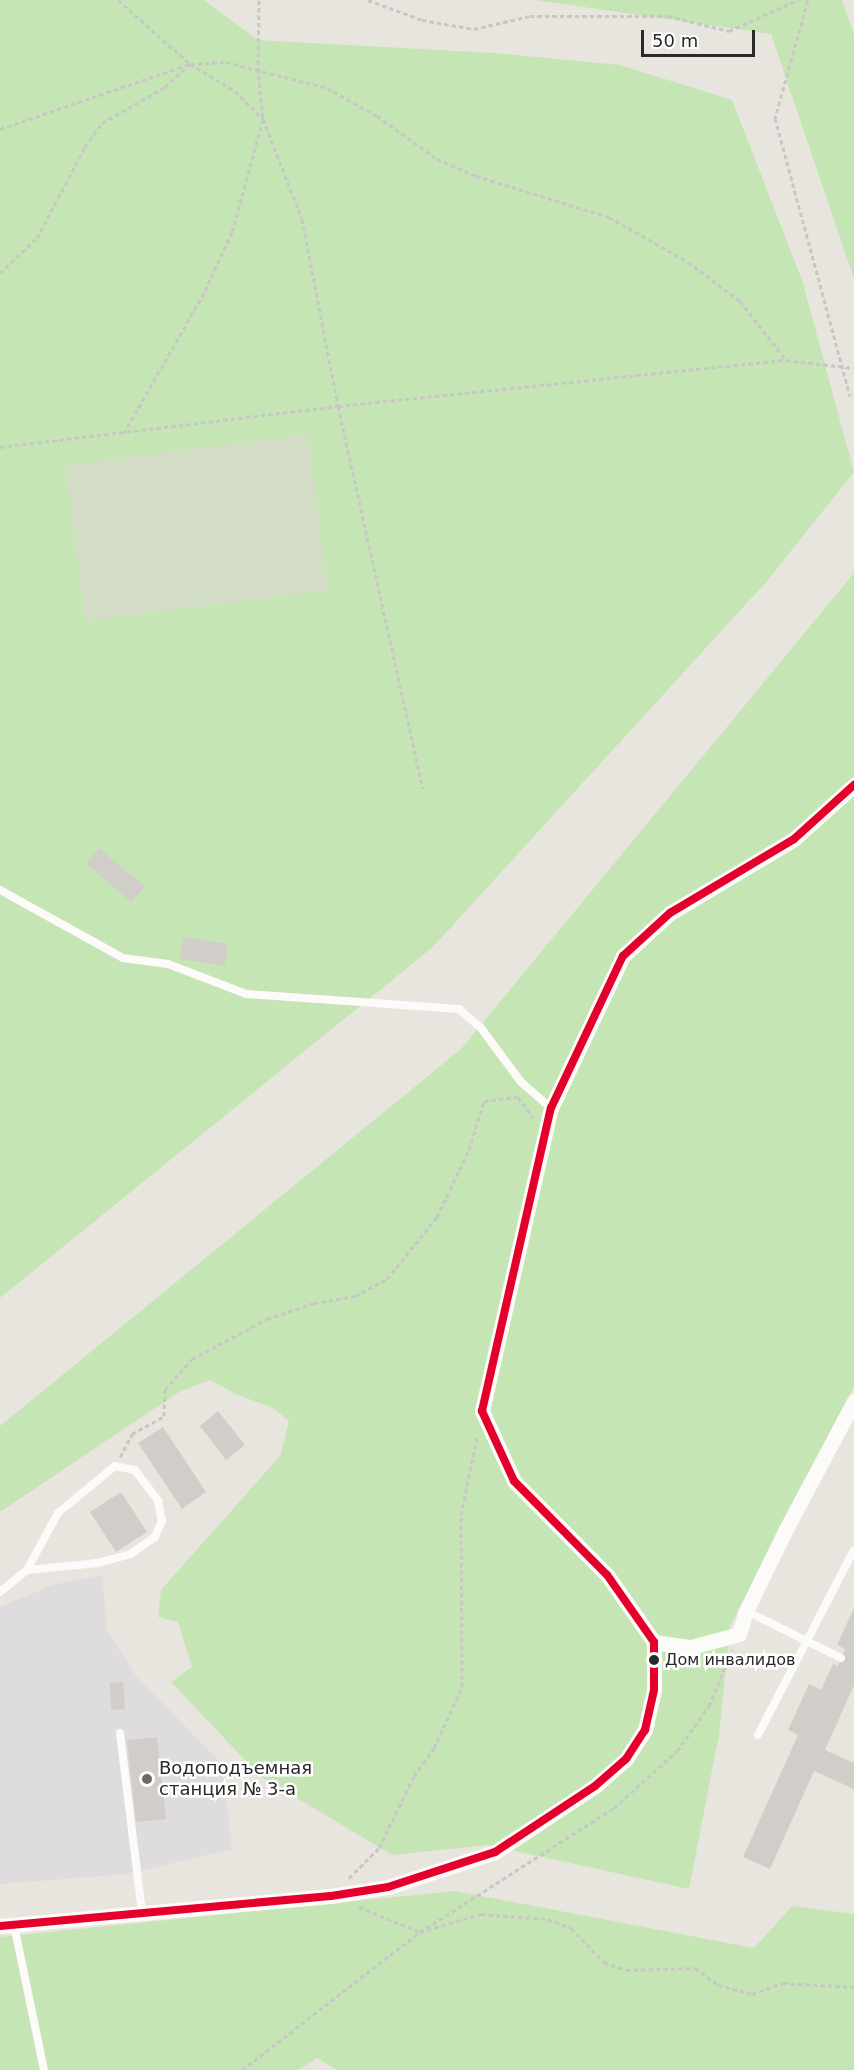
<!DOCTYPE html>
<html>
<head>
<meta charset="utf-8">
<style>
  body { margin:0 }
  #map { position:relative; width:854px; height:2070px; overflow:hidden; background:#e8e5de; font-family:"DejaVu Sans",sans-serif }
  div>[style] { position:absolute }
  .industrial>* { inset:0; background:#dedcdd }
  .green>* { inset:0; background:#c6e5b5 }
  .cemetery>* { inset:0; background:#d3ddc5 }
  .building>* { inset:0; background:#d1cec9 }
  .path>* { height:3px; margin-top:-1.5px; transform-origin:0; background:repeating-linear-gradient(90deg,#c8c7c6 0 4.5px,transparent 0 7.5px) }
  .service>* { height:8px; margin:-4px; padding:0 4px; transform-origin:4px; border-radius:4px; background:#fcfbfa }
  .minor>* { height:15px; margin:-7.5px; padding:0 7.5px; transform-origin:7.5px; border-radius:7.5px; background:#fcfbfa }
  .bus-1>* { height:8px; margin:-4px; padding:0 4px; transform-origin:4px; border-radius:4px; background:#e4002b }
  .dots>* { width:16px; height:16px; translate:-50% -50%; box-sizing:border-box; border:3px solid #fff; border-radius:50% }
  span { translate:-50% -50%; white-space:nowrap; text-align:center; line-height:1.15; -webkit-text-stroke:5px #fff; paint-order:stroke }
  .bus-label { font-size:16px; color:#292929 }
  .left { translate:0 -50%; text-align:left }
  .poi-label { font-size:18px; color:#292929 }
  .scale { position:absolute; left:641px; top:30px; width:114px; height:27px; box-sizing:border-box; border:3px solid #292929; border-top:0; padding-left:8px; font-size:18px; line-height:21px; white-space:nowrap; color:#292929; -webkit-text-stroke:4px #fff; paint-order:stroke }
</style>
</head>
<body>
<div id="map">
  <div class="industrial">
    <i style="clip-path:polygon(102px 1575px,107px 1630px,136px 1676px,222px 1764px,232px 1849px,128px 1874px,0 1884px,0 1607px,52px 1585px)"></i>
  </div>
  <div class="green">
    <i style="clip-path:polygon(0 0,204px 0,258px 40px,494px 53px,620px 65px,732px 100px,802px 280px,854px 472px,767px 581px,433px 947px,0 1298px)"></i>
    <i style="clip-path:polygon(535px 0,842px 0,854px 35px,854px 279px,771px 34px)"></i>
    <i style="clip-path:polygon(854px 573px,854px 1387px,730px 1626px,719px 1735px,689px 1889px,488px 1845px,392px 1855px,260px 1776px,171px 1682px,192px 1667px,178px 1622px,158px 1617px,161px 1590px,280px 1456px,289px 1421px,273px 1408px,238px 1395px,210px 1380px,179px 1392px,0 1512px,0 1426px,461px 1049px)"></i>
    <i style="clip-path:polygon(455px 1891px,754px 1948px,792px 1906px,854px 1914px,854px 2070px,337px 2070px,317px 2058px,298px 2070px,0 2070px,0 1937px)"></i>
  </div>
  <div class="cemetery">
    <i style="clip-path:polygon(308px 434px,328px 590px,85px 621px,65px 465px)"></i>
  </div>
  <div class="building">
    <i style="clip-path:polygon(99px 848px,145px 887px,131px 902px,86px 863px)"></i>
    <i style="clip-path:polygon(183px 937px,228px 944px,225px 966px,180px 959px)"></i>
    <i style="clip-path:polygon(218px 1411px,245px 1445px,226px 1460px,200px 1426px)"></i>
    <i style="clip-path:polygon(163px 1427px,206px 1492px,182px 1509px,138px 1443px)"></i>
    <i style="clip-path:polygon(121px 1492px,147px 1532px,116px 1552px,90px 1512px)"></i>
    <i style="clip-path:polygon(854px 1608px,854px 1685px,825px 1750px,854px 1763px,854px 1789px,814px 1771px,770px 1869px,743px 1857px,798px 1735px,788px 1730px,809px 1684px,821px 1690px,833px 1664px,838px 1666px,845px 1649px,837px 1645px)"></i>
    <i style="clip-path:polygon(123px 1682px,125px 1709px,111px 1710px,110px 1683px)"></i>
    <i style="clip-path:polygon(157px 1737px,166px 1819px,136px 1822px,127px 1740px)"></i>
  </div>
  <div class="path">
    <i style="left:118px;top:0;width:96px;rotate:41.6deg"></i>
    <i style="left:190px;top:64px;width:52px;rotate:31deg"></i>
    <i style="left:235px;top:91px;width:40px;rotate:45deg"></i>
    <i style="left:263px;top:119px;width:117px;rotate:105.3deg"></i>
    <i style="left:232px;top:232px;width:67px;rotate:114.7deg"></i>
    <i style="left:204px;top:293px;width:161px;rotate:119.7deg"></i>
    <i style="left:259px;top:0;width:68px;rotate:90.8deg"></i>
    <i style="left:258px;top:68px;width:51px;rotate:84.4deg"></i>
    <i style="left:263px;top:119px;width:107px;rotate:68.7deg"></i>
    <i style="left:302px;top:219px;width:190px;rotate:79.1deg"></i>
    <i style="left:338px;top:406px;width:392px;rotate:77.5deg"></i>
    <i style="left:368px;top:0;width:58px;rotate:20.3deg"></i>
    <i style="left:422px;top:20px;width:53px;rotate:9.8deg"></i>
    <i style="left:474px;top:29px;width:57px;rotate:-13.1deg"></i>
    <i style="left:530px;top:16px;width:138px"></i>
    <i style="left:668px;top:16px;width:63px;rotate:13.8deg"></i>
    <i style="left:729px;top:31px;width:76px;rotate:-24.2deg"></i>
    <i style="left:808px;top:0;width:123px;rotate:105.6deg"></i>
    <i style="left:775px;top:118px;width:288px;rotate:74.9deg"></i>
    <i style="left:0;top:129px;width:201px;rotate:-18.9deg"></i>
    <i style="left:190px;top:64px;width:36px;rotate:-3deg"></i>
    <i style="left:226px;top:62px;width:104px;rotate:14.4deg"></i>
    <i style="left:327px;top:88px;width:57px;rotate:29.2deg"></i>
    <i style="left:377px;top:116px;width:74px;rotate:35.6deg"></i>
    <i style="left:437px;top:159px;width:43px;rotate:23.6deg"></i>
    <i style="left:476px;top:176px;width:139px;rotate:17.1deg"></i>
    <i style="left:609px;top:217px;width:91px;rotate:29.7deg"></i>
    <i style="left:688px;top:262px;width:65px;rotate:36.9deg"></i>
    <i style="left:740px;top:301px;width:75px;rotate:52.1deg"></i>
    <i style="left:0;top:273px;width:51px;rotate:-43.4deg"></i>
    <i style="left:37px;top:238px;width:103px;rotate:-62.2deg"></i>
    <i style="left:85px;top:147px;width:29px;rotate:-55deg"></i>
    <i style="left:102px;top:123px;width:73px;rotate:-29.7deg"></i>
    <i style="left:165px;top:87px;width:34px;rotate:-43deg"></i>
    <i style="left:0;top:447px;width:340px;rotate:-6.9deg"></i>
    <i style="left:338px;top:406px;width:450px;rotate:-5.9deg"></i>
    <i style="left:786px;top:360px;width:68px;rotate:6.7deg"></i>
    <i style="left:120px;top:1457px;width:26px;rotate:-62deg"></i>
    <i style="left:132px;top:1434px;width:37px;rotate:-29deg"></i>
    <i style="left:164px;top:1416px;width:26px;rotate:-88deg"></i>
    <i style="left:165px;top:1390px;width:41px;rotate:-48.9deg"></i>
    <i style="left:192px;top:1359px;width:85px;rotate:-28.1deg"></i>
    <i style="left:267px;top:1319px;width:50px;rotate:-18.8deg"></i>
    <i style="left:314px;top:1303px;width:42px;rotate:-9.7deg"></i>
    <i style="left:355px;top:1296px;width:36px;rotate:-28deg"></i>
    <i style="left:387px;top:1279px;width:80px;rotate:-51.1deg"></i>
    <i style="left:437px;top:1217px;width:74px;rotate:-64.5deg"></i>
    <i style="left:469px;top:1150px;width:51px;rotate:-73deg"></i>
    <i style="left:484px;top:1101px;width:34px;rotate:-7deg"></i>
    <i style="left:518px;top:1097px;width:26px;rotate:54deg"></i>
    <i style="left:349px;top:1878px;width:42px;rotate:-45deg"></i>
    <i style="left:379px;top:1848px;width:80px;rotate:-64.1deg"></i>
    <i style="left:414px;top:1776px;width:34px;rotate:-54deg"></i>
    <i style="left:434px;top:1748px;width:67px;rotate:-65.3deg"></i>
    <i style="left:462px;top:1687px;width:172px;rotate:-90.3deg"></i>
    <i style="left:461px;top:1515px;width:80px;rotate:-78.4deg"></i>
    <i style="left:359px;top:1907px;width:66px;rotate:22.3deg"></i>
    <i style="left:420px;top:1932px;width:64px;rotate:-16.4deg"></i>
    <i style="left:481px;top:1914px;width:67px;rotate:4.3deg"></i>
    <i style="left:548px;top:1919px;width:25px;rotate:21deg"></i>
    <i style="left:571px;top:1928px;width:47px;rotate:45.9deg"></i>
    <i style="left:604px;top:1962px;width:23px;rotate:20deg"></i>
    <i style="left:626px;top:1970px;width:69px;rotate:-1.7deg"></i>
    <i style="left:695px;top:1968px;width:29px;rotate:36deg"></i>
    <i style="left:718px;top:1985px;width:35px;rotate:15deg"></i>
    <i style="left:752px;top:1994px;width:33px;rotate:-20deg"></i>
    <i style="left:783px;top:1983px;width:71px;rotate:3.2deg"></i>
    <i style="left:242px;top:2070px;width:225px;rotate:-37.8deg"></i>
    <i style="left:420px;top:1932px;width:230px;rotate:-32.6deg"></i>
    <i style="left:614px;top:1808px;width:85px;rotate:-42.1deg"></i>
    <i style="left:677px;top:1751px;width:55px;rotate:-54.6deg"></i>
    <i style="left:709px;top:1706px;width:61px;rotate:-67.7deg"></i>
  </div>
  <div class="service">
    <i style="left:0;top:890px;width:141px;rotate:28.9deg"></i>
    <i style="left:123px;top:958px;width:45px;rotate:7.6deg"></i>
    <i style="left:168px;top:964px;width:84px;rotate:21deg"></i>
    <i style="left:246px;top:994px;width:214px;rotate:4deg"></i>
    <i style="left:459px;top:1009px;width:29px;rotate:41deg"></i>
    <i style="left:481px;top:1028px;width:67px;rotate:53.5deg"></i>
    <i style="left:521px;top:1082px;width:40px;rotate:41deg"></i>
    <i style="left:0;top:1592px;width:35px;rotate:-39deg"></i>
    <i style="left:27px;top:1570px;width:65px;rotate:-61.5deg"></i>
    <i style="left:58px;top:1513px;width:74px;rotate:-39.5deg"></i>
    <i style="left:115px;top:1466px;width:20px;rotate:11deg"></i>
    <i style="left:135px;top:1470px;width:39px;rotate:53deg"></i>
    <i style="left:158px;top:1501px;width:20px;rotate:79deg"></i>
    <i style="left:162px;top:1521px;width:17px;rotate:114deg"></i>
    <i style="left:155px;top:1537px;width:29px;rotate:145deg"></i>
    <i style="left:131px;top:1554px;width:34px;rotate:165deg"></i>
    <i style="left:98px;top:1563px;width:71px;rotate:174.4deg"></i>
    <i style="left:746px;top:1611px;width:106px;rotate:26.3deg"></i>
    <i style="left:120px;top:1733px;width:181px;rotate:83deg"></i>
    <i style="left:758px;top:1735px;width:208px;rotate:-62.6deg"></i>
    <i style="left:14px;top:1925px;width:148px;rotate:78.3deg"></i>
  </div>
  <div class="minor">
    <i style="left:654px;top:1642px;width:37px;rotate:8deg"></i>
    <i style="left:691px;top:1647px;width:50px;rotate:-15.2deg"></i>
    <i style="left:739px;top:1634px;width:24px;rotate:-73deg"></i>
    <i style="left:746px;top:1611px;width:91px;rotate:-64deg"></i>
    <i style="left:786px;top:1529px;width:145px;rotate:-62deg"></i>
    <i style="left:0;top:1926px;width:332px;rotate:-5.2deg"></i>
    <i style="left:331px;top:1896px;width:58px;rotate:-9deg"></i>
    <i style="left:388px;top:1887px;width:113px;rotate:-18.1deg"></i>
    <i style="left:495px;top:1852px;width:120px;rotate:-33.4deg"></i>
    <i style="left:595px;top:1786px;width:41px;rotate:-41.1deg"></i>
    <i style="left:626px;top:1759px;width:35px;rotate:-57deg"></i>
    <i style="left:645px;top:1730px;width:41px;rotate:-77.3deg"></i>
    <i style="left:654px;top:1690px;width:48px;rotate:-90deg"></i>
    <i style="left:654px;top:1642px;width:82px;rotate:-125deg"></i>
    <i style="left:607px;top:1575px;width:132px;rotate:-134.7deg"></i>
    <i style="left:514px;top:1481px;width:77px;rotate:-114.6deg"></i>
    <i style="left:482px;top:1411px;width:311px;rotate:-77.2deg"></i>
    <i style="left:551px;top:1108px;width:168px;rotate:-64.7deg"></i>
    <i style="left:623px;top:956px;width:64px;rotate:-42.5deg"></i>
    <i style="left:670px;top:913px;width:144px;rotate:-30.8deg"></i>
    <i style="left:794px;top:839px;width:81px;rotate:-42deg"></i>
  </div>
  <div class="bus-1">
    <i style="left:0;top:1926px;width:332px;rotate:-5.2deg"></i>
    <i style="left:331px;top:1896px;width:58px;rotate:-9deg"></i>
    <i style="left:388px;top:1887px;width:113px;rotate:-18.1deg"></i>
    <i style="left:495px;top:1852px;width:120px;rotate:-33.4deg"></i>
    <i style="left:595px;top:1786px;width:41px;rotate:-41.1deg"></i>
    <i style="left:626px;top:1759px;width:35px;rotate:-57deg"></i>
    <i style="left:645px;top:1730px;width:41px;rotate:-77.3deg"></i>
    <i style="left:654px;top:1690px;width:48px;rotate:-90deg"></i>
    <i style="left:654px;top:1642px;width:82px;rotate:-125deg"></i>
    <i style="left:607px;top:1575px;width:132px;rotate:-134.7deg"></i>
    <i style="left:514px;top:1481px;width:77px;rotate:-114.6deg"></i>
    <i style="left:482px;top:1411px;width:311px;rotate:-77.2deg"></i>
    <i style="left:551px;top:1108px;width:168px;rotate:-64.7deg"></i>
    <i style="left:623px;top:956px;width:64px;rotate:-42.5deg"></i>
    <i style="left:670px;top:913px;width:144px;rotate:-30.8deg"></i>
    <i style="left:794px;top:839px;width:81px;rotate:-42deg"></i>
  </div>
  <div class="dots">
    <i style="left:654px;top:1660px;background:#292929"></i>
    <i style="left:147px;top:1779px;background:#6c6b68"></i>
  </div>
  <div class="bus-label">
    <span class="left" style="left:665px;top:1660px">Дом инвалидов</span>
  </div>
  <div class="poi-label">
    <span class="left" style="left:159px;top:1779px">Водоподъемная<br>станция № 3-а</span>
  </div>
  <div class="scale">50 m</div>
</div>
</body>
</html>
